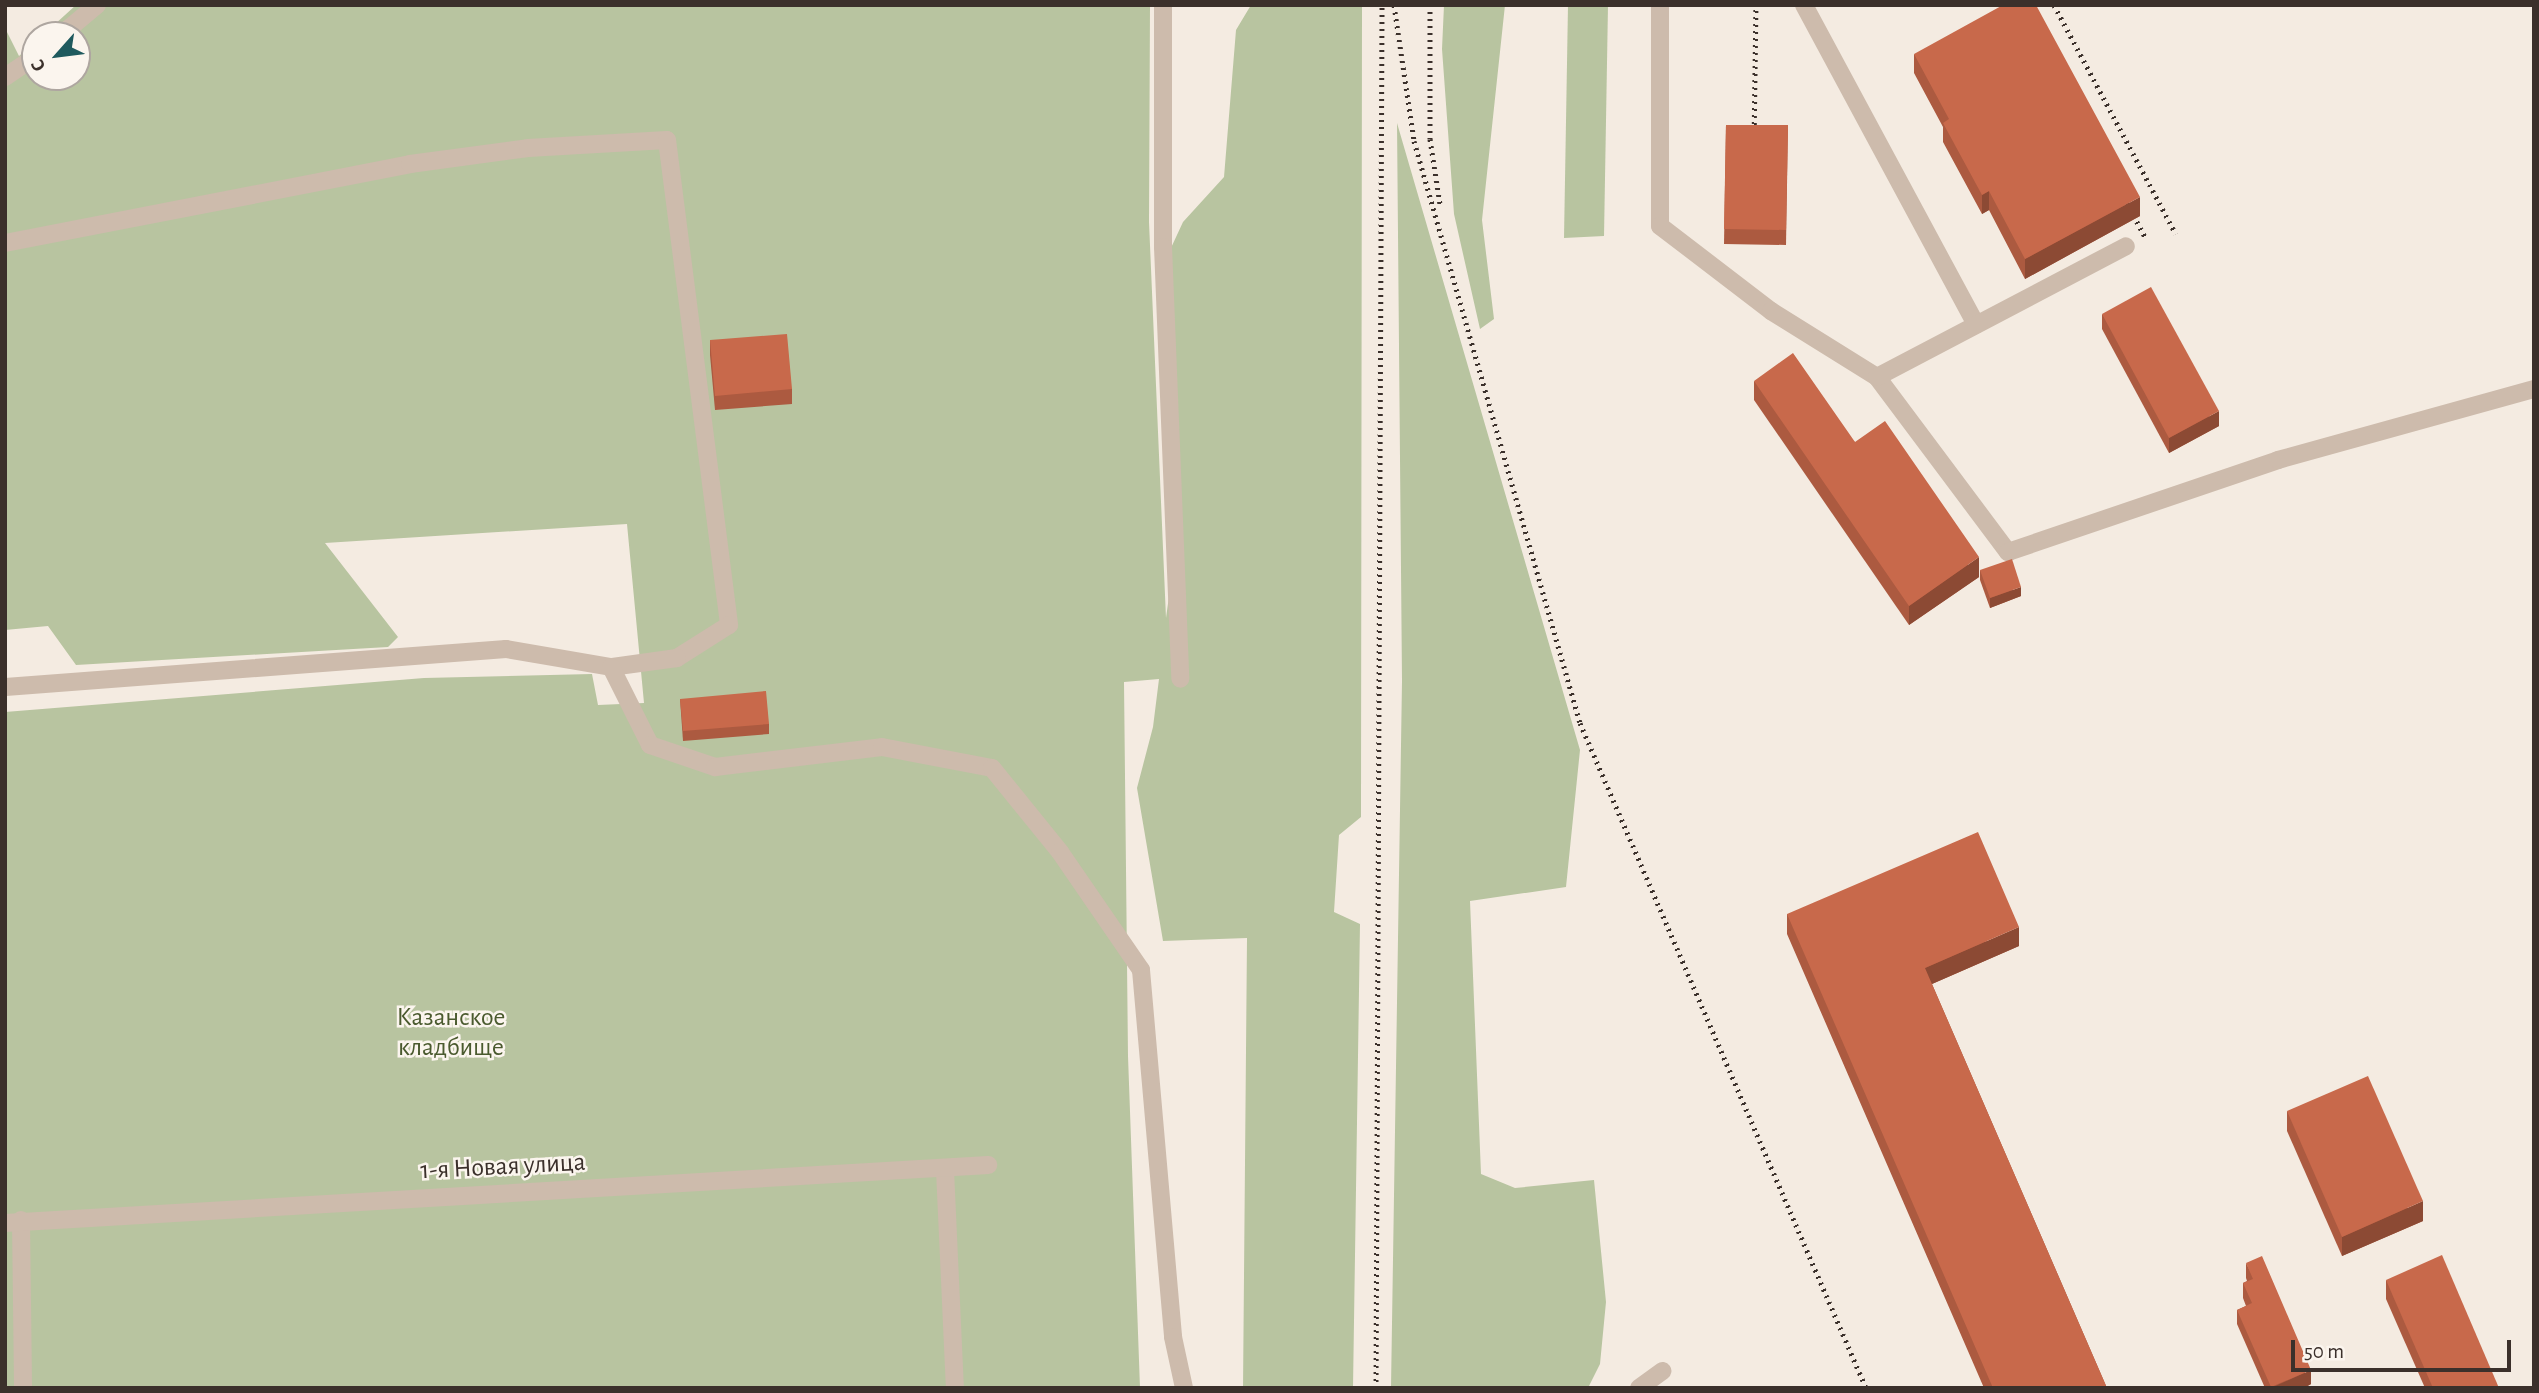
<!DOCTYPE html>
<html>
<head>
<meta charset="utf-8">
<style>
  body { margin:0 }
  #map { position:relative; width:2539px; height:1393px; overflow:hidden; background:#f4ebe1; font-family:"Alegreya Sans",sans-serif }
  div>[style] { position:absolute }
  .green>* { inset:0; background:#b8c4a0 }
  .minor>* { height:18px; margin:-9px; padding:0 9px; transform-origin:9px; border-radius:9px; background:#cdbbac }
  .rail>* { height:5px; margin-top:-2.5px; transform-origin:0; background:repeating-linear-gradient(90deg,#3b302b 0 2px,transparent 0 7px) }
  .wall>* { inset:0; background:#ac5a40 }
  .shaded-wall>* { inset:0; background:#8c4a34 }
  .building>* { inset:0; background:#c8694b }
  span { translate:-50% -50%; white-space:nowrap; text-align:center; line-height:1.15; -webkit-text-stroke:5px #fbf5ee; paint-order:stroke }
  .park-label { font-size:26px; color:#4a5a2e }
  .street-label { font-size:26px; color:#3b302b }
  .frame { position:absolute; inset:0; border:7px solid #3b302b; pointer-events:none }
  .north { position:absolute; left:21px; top:21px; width:70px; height:70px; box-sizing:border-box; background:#fbf5ee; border:2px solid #aea6a0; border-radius:50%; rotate:242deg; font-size:19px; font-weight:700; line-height:28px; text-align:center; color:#3b302b }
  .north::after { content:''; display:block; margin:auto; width:24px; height:32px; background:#1f5a5e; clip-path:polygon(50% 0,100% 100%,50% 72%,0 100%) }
  .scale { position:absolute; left:2291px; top:1340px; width:220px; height:32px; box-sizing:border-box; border:4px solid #3b302b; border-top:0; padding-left:9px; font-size:21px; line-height:24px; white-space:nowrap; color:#3b302b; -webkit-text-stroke:5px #fbf5ee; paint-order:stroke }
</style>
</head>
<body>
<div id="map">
  <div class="green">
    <i style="clip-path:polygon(76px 5px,1150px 5px,1149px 222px,1166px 618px,1171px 582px,1164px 263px,1183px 222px,1224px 177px,1236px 30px,1251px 5px,1362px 5px,1361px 817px,1339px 835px,1334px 912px,1360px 924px,1353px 1388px,1243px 1388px,1247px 938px,1163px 941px,1137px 788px,1153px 727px,1159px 679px,1124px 682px,1128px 1056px,1140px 1388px,5px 1388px,5px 712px,424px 678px,592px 674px,598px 705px,644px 703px,627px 524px,325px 543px,398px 637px,388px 647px,76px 665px,48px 626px,5px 630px,5px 28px,19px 56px,35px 42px,35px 77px,77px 77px,77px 35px,43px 35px)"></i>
    <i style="clip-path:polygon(1444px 5px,1505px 5px,1482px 220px,1494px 319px,1480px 329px,1454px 214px,1442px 49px)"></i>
    <i style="clip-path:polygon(1568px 5px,1608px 5px,1604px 236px,1564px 238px)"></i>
    <i style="clip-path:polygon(1397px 123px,1580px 750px,1566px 887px,1470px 901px,1481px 1174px,1515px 1188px,1594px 1180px,1606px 1302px,1600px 1364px,1588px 1388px,1391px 1388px,1402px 681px)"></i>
  </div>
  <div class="minor">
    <i style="left:1163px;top:5px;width:242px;rotate:90deg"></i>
    <i style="left:1163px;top:247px;width:432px;rotate:87.7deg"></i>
    <i style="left:1660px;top:5px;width:221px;rotate:90deg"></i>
    <i style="left:1660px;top:226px;width:140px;rotate:37.4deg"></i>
    <i style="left:1771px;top:311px;width:125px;rotate:31.9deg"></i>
    <i style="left:1877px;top:377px;width:219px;rotate:53.2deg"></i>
    <i style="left:2008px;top:552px;width:285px;rotate:-18.8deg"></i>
    <i style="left:2278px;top:460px;width:266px;rotate:-15.5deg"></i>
    <i style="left:1804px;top:5px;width:363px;rotate:61.7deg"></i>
    <i style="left:61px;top:35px;width:47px;rotate:-39.8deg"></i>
    <i style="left:5px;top:77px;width:36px;rotate:-34deg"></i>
    <i style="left:5px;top:243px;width:413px;rotate:-11deg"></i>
    <i style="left:410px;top:164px;width:119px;rotate:-7.7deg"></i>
    <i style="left:528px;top:148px;width:139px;rotate:-3.3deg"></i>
    <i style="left:667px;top:140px;width:489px;rotate:82.7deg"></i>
    <i style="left:729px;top:625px;width:62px;rotate:147.6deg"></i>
    <i style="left:677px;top:658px;width:67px;rotate:172.2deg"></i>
    <i style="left:611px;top:667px;width:107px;rotate:-170.3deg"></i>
    <i style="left:506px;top:649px;width:502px;rotate:175.66deg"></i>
    <i style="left:1877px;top:377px;width:281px;rotate:-27.7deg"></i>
    <i style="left:611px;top:667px;width:87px;rotate:63.4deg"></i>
    <i style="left:650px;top:745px;width:69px;rotate:18.7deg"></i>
    <i style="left:715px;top:767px;width:168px;rotate:-6.8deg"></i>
    <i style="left:882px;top:747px;width:112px;rotate:10.8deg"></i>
    <i style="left:992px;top:768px;width:108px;rotate:51deg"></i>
    <i style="left:1060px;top:852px;width:143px;rotate:55.5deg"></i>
    <i style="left:1141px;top:970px;width:368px;rotate:85deg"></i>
    <i style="left:1173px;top:1337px;width:52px;rotate:77.8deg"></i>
    <i style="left:945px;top:1170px;width:218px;rotate:87.4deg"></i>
    <i style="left:21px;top:1220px;width:168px;rotate:89.3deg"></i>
    <i style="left:5px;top:1223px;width:985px;rotate:-3.38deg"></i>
    <i style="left:1639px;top:1388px;width:29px;rotate:-36deg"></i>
  </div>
  <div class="rail">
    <i style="left:1394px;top:5px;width:137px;rotate:81.6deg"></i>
    <i style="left:1414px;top:141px;width:605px;rotate:74.08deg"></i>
    <i style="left:1580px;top:723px;width:724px;rotate:66.73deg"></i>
    <i style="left:1430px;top:5px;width:134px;rotate:90deg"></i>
    <i style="left:1430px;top:139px;width:66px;rotate:81.3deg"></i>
    <i style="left:2054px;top:5px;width:259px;rotate:62deg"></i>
    <i style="left:1754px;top:145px;width:140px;rotate:-89.2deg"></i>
    <i style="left:2127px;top:203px;width:40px;rotate:62deg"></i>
    <i style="left:1376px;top:1388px;width:1383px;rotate:-89.75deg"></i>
  </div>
  <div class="wall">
    <i style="clip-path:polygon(1914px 54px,2140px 216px,2025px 279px,1989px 210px,1982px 214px,1943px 142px,1943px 127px,1914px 73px)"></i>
    <i style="clip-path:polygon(1726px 125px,1788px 125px,1786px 245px,1724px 244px)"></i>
    <i style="clip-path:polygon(2102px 314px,2219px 426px,2169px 453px,2102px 329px)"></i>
    <i style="clip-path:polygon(710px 340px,792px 389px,792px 404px,715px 410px,710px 355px)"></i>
    <i style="clip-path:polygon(1754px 381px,1855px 442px,1979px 577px,1909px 625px,1754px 400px)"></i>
    <i style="clip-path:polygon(1980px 570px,2021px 596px,1990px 608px,1980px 580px)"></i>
    <i style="clip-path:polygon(680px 699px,769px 724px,769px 734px,683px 741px)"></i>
    <i style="clip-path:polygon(1787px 914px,2019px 946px,1932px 984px,2107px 1388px,1984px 1388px,1787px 934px)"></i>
    <i style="clip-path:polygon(2287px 1111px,2423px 1221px,2342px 1256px,2287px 1131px)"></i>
    <i style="clip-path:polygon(2246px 1263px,2311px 1384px,2304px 1388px,2265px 1388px,2237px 1324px,2237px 1310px,2246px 1306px,2243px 1298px,2243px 1283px,2247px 1281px,2246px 1278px)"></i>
    <i style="clip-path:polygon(2386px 1280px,2499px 1388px,2425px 1388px,2386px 1299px)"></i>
  </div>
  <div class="shaded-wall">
    <i style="clip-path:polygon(1989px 191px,1989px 210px,1982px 214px,1982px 195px)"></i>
    <i style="clip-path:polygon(2140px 197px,2140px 216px,2025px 279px,2025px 259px)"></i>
    <i style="clip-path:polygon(2219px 411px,2219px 426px,2169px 453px,2169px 438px)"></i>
    <i style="clip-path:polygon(1979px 557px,1979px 577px,1909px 625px,1909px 606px)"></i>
    <i style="clip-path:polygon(2021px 587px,2021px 596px,1990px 608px,1990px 598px)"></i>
    <i style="clip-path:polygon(2019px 927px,2019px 946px,1925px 987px,1925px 968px)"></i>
    <i style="clip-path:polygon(2423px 1201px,2423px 1221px,2342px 1256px,2342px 1237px)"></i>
    <i style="clip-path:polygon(2311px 1370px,2311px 1384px,2304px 1388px,2271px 1388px)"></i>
  </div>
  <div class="building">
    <i style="clip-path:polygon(2003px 5px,2036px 5px,2140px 197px,2025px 259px,1989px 191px,1982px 195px,1943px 123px,1949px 119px,1914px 54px)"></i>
    <i style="clip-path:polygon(1726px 125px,1788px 125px,1786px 230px,1724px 229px)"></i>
    <i style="clip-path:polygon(2151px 287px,2219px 411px,2169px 438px,2102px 314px)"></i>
    <i style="clip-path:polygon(787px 334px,792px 389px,715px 396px,710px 340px)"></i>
    <i style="clip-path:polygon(1793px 353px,1855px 442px,1885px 421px,1979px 557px,1909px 606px,1754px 381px)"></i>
    <i style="clip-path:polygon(2012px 559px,2021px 587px,1990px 598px,1980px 570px)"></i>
    <i style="clip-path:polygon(766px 691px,769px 724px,683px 731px,680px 699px)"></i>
    <i style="clip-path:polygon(1978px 832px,2019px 927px,1925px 968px,2107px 1388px,1993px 1388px,1787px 914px)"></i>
    <i style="clip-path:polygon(2368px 1076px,2423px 1201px,2342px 1237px,2287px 1111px)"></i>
    <i style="clip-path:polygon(2442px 1255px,2499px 1388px,2433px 1388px,2386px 1280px)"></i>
    <i style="clip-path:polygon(2262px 1256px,2311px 1370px,2271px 1387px,2237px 1310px,2252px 1303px,2243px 1283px,2253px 1279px,2246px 1263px)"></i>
  </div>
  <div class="park-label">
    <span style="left:451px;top:1033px">Казанское<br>кладбище</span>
  </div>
  <div class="street-label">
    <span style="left:503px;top:1167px;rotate:-3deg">1-я Новая улица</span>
  </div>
  <div class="frame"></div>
  <div class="north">С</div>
  <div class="scale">50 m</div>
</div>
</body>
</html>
